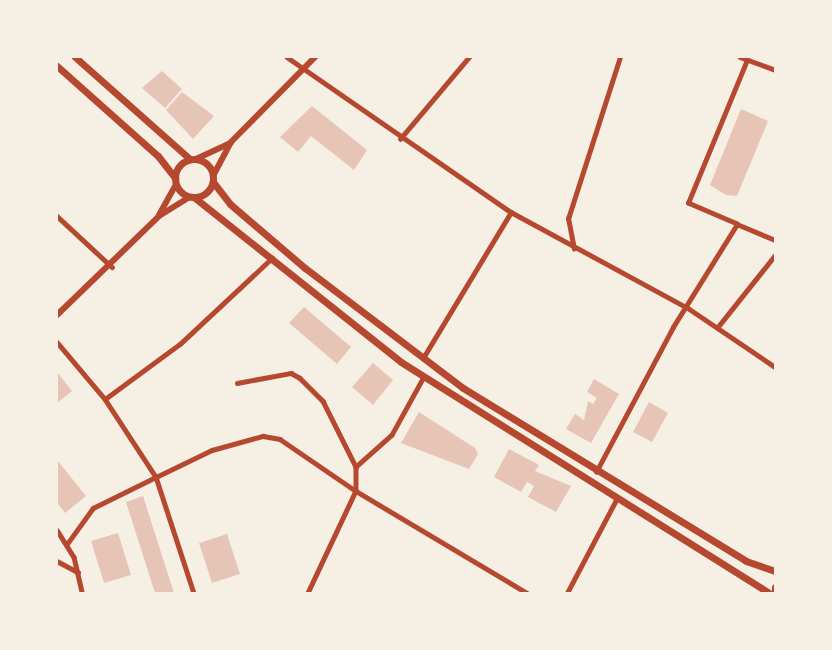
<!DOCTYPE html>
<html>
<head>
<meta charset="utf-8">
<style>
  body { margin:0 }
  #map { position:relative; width:832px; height:650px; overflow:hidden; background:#f6efe4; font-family:"Fira Sans Condensed",sans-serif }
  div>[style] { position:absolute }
  .building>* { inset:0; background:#e6c5b7 }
  .minor>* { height:4.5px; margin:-2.25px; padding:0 2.25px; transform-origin:2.25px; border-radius:2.25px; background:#b5482f }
  .tertiary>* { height:6px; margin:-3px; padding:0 3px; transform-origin:3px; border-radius:3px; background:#b5482f }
  .secondary>* { height:7px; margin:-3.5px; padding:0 3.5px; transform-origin:3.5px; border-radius:3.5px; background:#b5482f }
  .secondary>.ring { margin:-3.5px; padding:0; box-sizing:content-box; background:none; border:7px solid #b5482f; border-radius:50% }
  span { translate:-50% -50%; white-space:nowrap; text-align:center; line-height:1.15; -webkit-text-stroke:6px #f6efe4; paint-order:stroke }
  .frame { position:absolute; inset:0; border:58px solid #f6efe4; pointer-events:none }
</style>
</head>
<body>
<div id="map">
  <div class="building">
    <i style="clip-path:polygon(162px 71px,182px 89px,165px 108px,142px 88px)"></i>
    <i style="clip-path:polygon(182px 92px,214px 116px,193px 139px,166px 110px)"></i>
    <i style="clip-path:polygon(312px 106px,367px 150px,354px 170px,311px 136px,298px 152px,280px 137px)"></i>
    <i style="clip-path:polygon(741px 109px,768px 121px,737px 196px,726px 195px,710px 185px)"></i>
    <i style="clip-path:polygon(304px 307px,351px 347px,337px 364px,289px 323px)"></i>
    <i style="clip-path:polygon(373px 363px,393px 380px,373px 405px,352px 387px)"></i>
    <i style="clip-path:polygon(57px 372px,72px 391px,57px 403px)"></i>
    <i style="clip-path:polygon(594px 379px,619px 394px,591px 443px,566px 429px,575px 414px,584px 420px,588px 401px,593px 404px,597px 398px,587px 392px)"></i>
    <i style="clip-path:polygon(649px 402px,668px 413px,652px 442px,633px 432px)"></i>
    <i style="clip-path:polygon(419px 412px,475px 448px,478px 454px,469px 469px,401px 443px)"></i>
    <i style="clip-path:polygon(509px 449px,539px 465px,535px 471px,571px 486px,556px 512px,528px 497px,534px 486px,527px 482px,521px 492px,494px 477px)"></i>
    <i style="clip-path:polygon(57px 460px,86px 496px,65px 513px,57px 503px)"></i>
    <i style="clip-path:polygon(143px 496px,174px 593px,155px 593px,126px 502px)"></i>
    <i style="clip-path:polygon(118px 533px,131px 575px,104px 583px,91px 541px)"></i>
    <i style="clip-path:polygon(227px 534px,240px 574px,212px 583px,199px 543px)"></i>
  </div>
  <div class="minor">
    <i style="left:287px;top:57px;width:272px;rotate:34.7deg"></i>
    <i style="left:511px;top:212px;width:201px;rotate:28.5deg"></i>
    <i style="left:688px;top:308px;width:105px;rotate:34.1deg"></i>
    <i style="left:740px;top:57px;width:37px;rotate:20deg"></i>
    <i style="left:400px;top:139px;width:107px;rotate:-49.9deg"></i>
    <i style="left:57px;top:216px;width:75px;rotate:42.8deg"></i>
    <i style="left:737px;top:224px;width:53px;rotate:-156.8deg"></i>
    <i style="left:688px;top:203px;width:155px;rotate:-67.6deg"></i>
    <i style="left:574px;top:249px;width:31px;rotate:-101deg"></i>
    <i style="left:568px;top:219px;width:170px;rotate:-72.2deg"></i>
    <i style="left:717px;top:328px;width:93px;rotate:-51.5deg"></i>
    <i style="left:57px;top:342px;width:75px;rotate:49.9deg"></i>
    <i style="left:105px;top:399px;width:93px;rotate:56.8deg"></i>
    <i style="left:156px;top:477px;width:122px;rotate:71.9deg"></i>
    <i style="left:423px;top:358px;width:170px;rotate:-58.9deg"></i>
    <i style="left:424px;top:377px;width:66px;rotate:118.9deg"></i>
    <i style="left:392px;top:435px;width:48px;rotate:138.4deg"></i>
    <i style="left:356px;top:467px;width:24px;rotate:90deg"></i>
    <i style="left:356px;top:491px;width:199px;rotate:30.8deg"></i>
    <i style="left:237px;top:383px;width:55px;rotate:-10.5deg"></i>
    <i style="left:291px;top:373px;width:10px;rotate:29deg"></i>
    <i style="left:300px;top:378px;width:33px;rotate:45deg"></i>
    <i style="left:323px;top:401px;width:74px;rotate:63.4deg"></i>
    <i style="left:105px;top:399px;width:93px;rotate:-36.3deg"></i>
    <i style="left:180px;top:344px;width:126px;rotate:-43.1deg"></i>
    <i style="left:596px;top:472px;width:164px;rotate:-62deg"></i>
    <i style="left:673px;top:327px;width:121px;rotate:-58.1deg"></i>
    <i style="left:737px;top:224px;width:41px;rotate:22.8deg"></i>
    <i style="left:57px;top:530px;width:32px;rotate:58deg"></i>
    <i style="left:74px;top:557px;width:37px;rotate:77deg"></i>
    <i style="left:67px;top:544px;width:44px;rotate:-54.2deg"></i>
    <i style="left:93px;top:508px;width:70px;rotate:-26.2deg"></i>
    <i style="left:156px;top:477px;width:62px;rotate:-25.7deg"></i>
    <i style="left:212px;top:450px;width:53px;rotate:-15.4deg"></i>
    <i style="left:263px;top:436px;width:17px;rotate:10deg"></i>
    <i style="left:280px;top:439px;width:92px;rotate:34.4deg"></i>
    <i style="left:356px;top:491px;width:113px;rotate:115.2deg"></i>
    <i style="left:57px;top:561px;width:24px;rotate:28deg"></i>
    <i style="left:567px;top:593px;width:107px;rotate:-62.2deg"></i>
  </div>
  <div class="tertiary">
    <i style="left:196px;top:159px;width:38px;rotate:-25deg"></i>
    <i style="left:213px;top:176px;width:38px;rotate:-62deg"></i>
    <i style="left:231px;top:142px;width:120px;rotate:-45.3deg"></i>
    <i style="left:159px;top:215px;width:35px;rotate:-61deg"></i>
    <i style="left:57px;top:315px;width:142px;rotate:-44.1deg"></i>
    <i style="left:159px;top:216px;width:36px;rotate:-32deg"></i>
  </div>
  <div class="secondary">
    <i style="left:75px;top:57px;width:154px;rotate:41.6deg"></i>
    <i style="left:57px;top:66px;width:135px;rotate:41.7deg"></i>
    <i style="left:158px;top:156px;width:28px;rotate:52deg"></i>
    <i class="ring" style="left:175px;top:159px;width:31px;height:31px"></i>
    <i style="left:213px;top:182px;width:28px;rotate:52deg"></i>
    <i style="left:230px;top:204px;width:99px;rotate:40.5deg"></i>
    <i style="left:305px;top:268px;width:198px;rotate:37.2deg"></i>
    <i style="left:463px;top:388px;width:332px;rotate:31.4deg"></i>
    <i style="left:746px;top:561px;width:31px;rotate:19deg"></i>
    <i style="left:195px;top:198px;width:263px;rotate:38.5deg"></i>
    <i style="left:401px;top:362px;width:434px;rotate:32.1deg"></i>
    <i style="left:775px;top:587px;width:5px;rotate:90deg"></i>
  </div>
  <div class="frame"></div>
</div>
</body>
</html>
